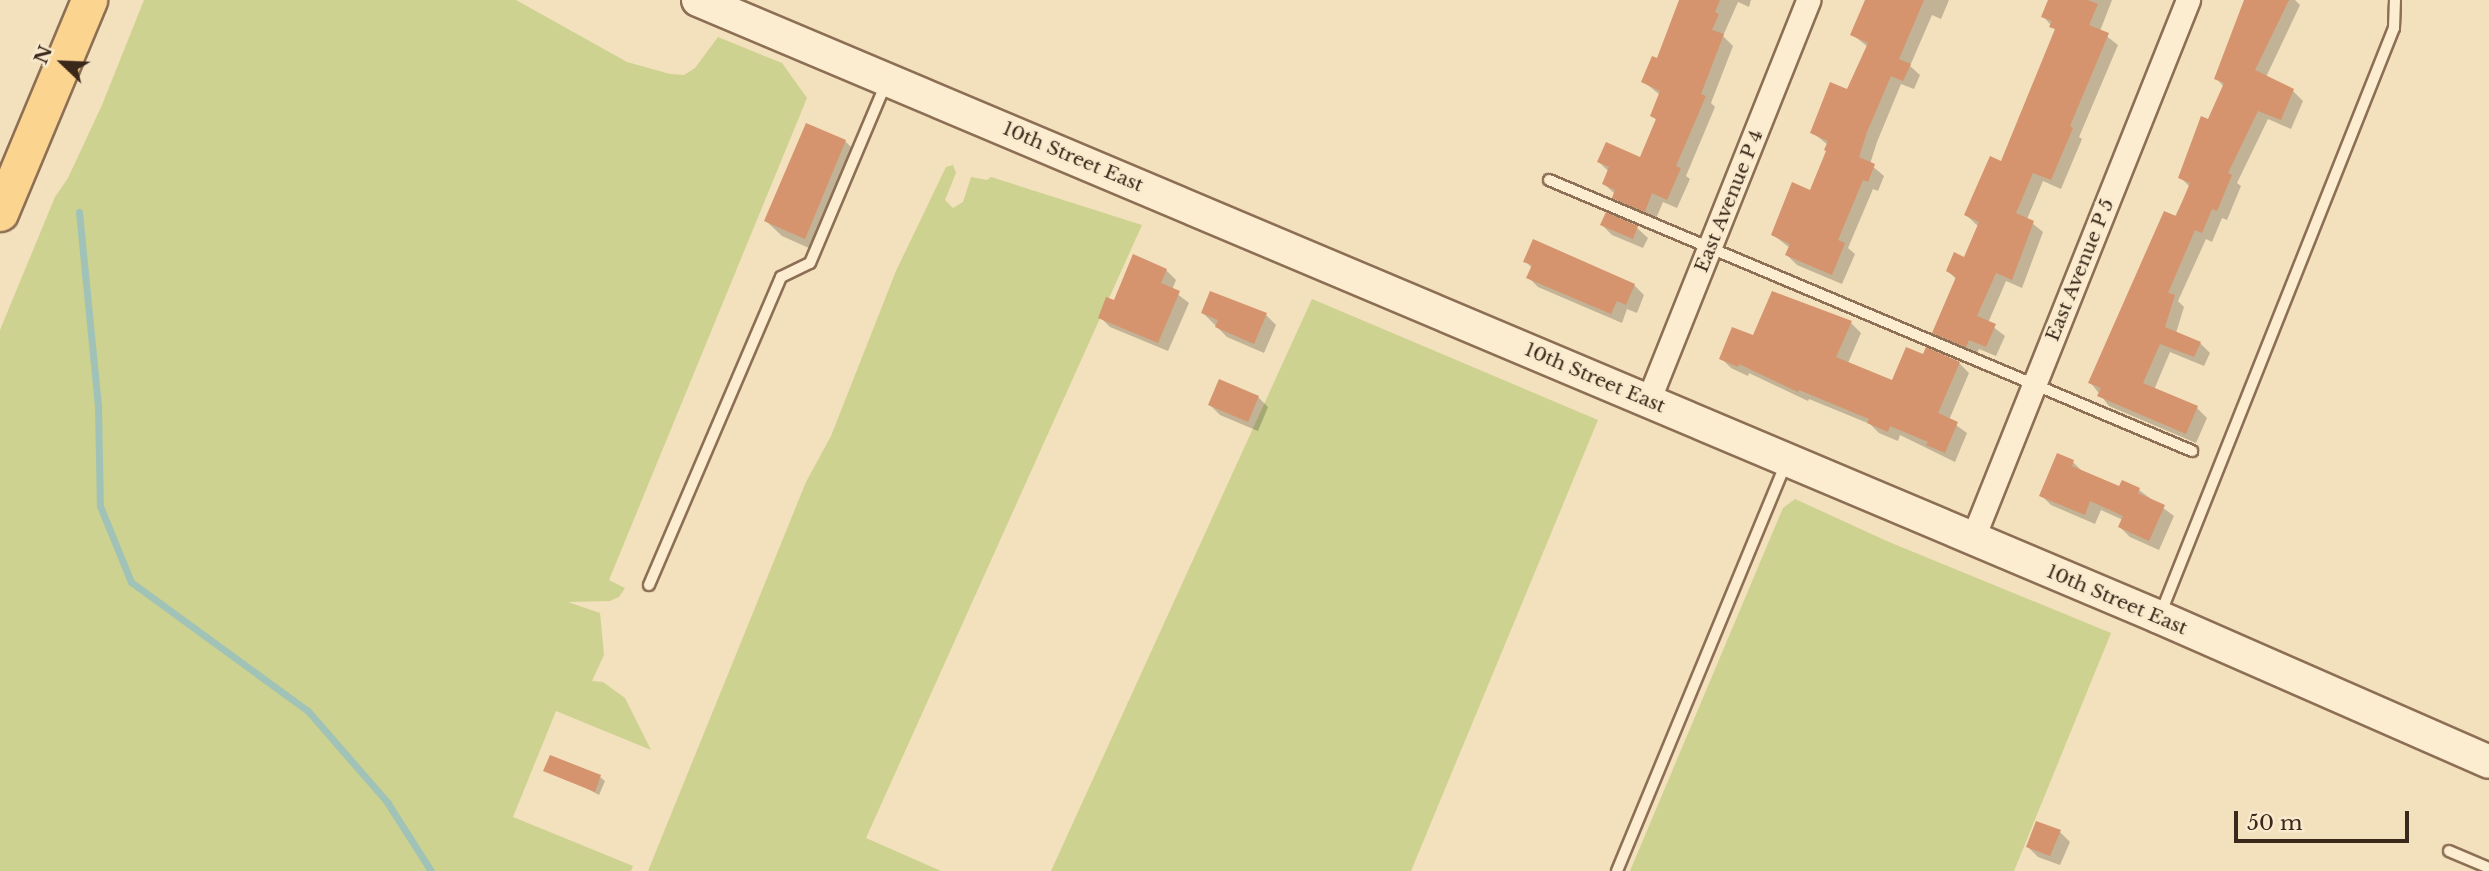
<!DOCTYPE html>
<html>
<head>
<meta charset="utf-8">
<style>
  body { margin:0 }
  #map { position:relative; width:2489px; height:871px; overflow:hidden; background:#f3e0bd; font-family:"Libre Baskerville",serif }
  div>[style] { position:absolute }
  .green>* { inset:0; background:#cdd290 }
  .shadow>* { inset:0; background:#0003 }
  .stream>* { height:7px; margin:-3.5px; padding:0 3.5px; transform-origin:3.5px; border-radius:3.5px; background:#a1c3b7 }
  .building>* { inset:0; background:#d5946e }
  .roads { filter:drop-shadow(2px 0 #8c6f54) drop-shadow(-2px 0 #8c6f54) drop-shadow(0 2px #8c6f54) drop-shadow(0 -2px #8c6f54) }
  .lane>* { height:10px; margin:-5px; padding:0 5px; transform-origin:5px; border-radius:5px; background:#fcedd1 }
  .street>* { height:23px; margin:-11.5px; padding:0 11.5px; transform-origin:11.5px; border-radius:11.5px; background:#fcedd1 }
  .secondary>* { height:32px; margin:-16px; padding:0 16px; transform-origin:16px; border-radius:16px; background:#fcedd1 }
  .primary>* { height:35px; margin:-17.5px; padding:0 17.5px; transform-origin:17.5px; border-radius:17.5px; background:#fbd48f }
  span { translate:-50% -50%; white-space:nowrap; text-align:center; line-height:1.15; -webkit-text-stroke:5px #f9eacd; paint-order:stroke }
  .street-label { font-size:19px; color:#3a281a }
  .north { position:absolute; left:28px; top:28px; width:70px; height:70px; -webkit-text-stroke:5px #f9eacd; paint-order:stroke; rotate:293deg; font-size:19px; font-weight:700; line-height:28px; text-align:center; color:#3a281a }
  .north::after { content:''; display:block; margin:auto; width:24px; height:32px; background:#3a281a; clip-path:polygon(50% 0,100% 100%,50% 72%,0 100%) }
  .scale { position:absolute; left:2234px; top:811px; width:175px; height:32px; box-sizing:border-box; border:4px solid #3a281a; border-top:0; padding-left:9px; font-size:21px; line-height:24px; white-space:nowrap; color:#3a281a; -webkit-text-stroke:5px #f9eacd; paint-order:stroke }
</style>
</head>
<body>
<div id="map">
  <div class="green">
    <i style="clip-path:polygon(144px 0,516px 0,627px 62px,670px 74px,684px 75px,695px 68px,718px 37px,782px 63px,807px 98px,609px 580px,625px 588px,619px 597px,610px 601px,568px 602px,600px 613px,604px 655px,592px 681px,603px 682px,625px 698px,651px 750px,556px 711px,513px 817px,633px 866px,631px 871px,0 871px,0 330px,55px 197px,68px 178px,102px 105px)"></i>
    <i style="clip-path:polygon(953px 165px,956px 173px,945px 200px,953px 208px,963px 202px,971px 177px,987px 180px,991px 177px,1142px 225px,866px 838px,941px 871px,648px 871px,806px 482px,831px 436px,896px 271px,946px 167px)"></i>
    <i style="clip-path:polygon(1312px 299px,1598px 420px,1411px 871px,1051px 871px)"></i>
    <i style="clip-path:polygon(1795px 499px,1889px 542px,2111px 633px,2014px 871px,1630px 871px,1783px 508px)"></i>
  </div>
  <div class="shadow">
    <i style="clip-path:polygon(1681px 0,1751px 0,1749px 7px,1738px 2px,1723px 36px,1733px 46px,1711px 103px,1715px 107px,1686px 176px,1690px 179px,1677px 208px,1663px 202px,1655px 221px,1624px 207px,1614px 197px,1615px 194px,1604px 184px,1609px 172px,1599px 162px,1641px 159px,1657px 121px,1652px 115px,1660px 95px,1644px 82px,1658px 61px)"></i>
    <i style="clip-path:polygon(1866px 0,1949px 0,1941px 19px,1932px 15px,1910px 66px,1920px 75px,1914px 89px,1901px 84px,1877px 142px,1870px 164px,1884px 176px,1878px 191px,1873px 189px,1848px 248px,1855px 254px,1842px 284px,1797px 265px,1787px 255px,1790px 248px,1773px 235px,1811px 192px,1828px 152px,1828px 145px,1813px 133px,1848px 92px,1868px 47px,1853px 35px)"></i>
    <i style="clip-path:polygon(2050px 0,2112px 0,2100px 31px,2118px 45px,2079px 137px,2082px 139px,2061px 189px,2043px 181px,2027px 219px,2043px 232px,2022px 288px,2006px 281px,1988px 323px,2005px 336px,1996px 356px,1979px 349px,1976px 356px,1944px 343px,1934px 333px,1957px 280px,1948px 271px,1965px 259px,1979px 227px,1966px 215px,2002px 163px,2056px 31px,2043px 16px)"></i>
    <i style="clip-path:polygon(2246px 0,2295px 0,2300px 5px,2266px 77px,2293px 91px,2303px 101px,2291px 129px,2268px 119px,2237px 183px,2241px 186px,2227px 220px,2222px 218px,2212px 242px,2206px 239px,2178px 301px,2184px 307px,2176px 333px,2200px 343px,2210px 353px,2204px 366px,2170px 352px,2154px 390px,2197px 408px,2207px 418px,2196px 443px,2109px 406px,2090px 382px,2190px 187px,2180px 177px,2224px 87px,2216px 78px)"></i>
    <i style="clip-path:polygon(845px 141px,860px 156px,820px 253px,782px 236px,766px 221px)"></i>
    <i style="clip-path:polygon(1606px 215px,1637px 228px,1648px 238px,1643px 248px,1612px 235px,1602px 225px)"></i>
    <i style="clip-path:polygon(1525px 261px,1634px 285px,1644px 295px,1637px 313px,1627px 309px,1622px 323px,1538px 287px,1528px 277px,1532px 268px)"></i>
    <i style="clip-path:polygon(1166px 270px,1176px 280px,1172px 290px,1189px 303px,1168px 351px,1110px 327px,1100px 317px)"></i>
    <i style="clip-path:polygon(1203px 313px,1266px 315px,1276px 325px,1264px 353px,1227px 337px)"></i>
    <i style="clip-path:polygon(1851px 323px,1861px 333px,1848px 363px,1892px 382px,1924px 356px,1959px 363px,1969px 373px,1949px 420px,1967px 433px,1955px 462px,1900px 435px,1898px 441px,1879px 433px,1870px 424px,1809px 399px,1808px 401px,1749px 373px,1748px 376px,1731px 368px,1721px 358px,1754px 338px)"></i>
    <i style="clip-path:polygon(1258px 397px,1268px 407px,1258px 431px,1220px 415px,1210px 405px)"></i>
    <i style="clip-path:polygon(2073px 462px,2083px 472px,2120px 489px,2123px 482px,2139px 490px,2174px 516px,2159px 550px,2130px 537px,2120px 527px,2123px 520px,2101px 510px,2095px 524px,2051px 505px,2041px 495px)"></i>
    <i style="clip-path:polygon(600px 777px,605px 781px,599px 795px,575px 782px)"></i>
    <i style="clip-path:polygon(2060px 832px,2070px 842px,2060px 865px,2038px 857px,2028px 847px)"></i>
  </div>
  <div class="stream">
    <i style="left:79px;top:212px;width:195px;rotate:84.4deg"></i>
    <i style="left:98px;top:406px;width:100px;rotate:88.9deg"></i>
    <i style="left:100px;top:506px;width:82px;rotate:67.8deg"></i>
    <i style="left:131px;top:582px;width:219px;rotate:36.1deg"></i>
    <i style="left:308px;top:711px;width:121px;rotate:49deg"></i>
    <i style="left:387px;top:802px;width:82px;rotate:57.5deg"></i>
  </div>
  <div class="building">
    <i style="clip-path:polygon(1679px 0,1720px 0,1715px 12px,1719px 14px,1712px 30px,1724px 34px,1701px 94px,1706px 96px,1676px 166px,1681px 168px,1667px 200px,1652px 193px,1645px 212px,1612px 198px,1615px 190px,1602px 184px,1609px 167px,1597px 162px,1606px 142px,1640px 157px,1656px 119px,1650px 116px,1660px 91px,1641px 82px,1652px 56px,1657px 58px)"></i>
    <i style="clip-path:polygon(1865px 0,1924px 0,1899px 59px,1911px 64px,1903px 81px,1891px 76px,1867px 132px,1859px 157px,1875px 164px,1868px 182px,1863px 180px,1838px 240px,1845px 243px,1832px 275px,1785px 255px,1790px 244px,1771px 235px,1792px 182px,1810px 190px,1826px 151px,1824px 150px,1828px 141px,1810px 133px,1830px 82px,1847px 89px,1868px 43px,1850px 35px)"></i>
    <i style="clip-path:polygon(2048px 0,2088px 0,2098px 4px,2089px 25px,2109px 33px,2070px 126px,2073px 128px,2051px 180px,2033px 173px,2016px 213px,2034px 221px,2012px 280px,1996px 273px,1977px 316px,1996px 324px,1986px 347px,1969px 340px,1966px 347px,1932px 333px,1956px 277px,1946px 271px,1954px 252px,1964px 257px,1979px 222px,1964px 215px,1990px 156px,2001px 161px,2055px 29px,2049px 27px,2052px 21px,2041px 17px)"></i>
    <i style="clip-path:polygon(2244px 0,2289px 0,2255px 70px,2294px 89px,2281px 120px,2258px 111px,2228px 173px,2232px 175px,2217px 211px,2212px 209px,2202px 233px,2195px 230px,2168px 293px,2175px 295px,2165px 327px,2201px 342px,2194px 357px,2160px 344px,2143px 383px,2198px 406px,2186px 434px,2097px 396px,2101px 388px,2088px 383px,2164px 211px,2176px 216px,2190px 183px,2178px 178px,2201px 116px,2208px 119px,2224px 83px,2214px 79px)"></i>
    <i style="clip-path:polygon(806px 123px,846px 140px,805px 239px,764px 221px)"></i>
    <i style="clip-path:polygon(1606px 212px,1638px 226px,1633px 239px,1600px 225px)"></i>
    <i style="clip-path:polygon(1533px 239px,1635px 284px,1626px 305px,1617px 301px,1611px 314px,1526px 278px,1532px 265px,1523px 262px)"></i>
    <i style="clip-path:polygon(1133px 254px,1167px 269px,1161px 283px,1180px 291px,1158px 343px,1098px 318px,1106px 297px,1114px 300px)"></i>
    <i style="clip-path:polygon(1210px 291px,1267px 313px,1254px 344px,1215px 327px,1218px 320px,1201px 313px)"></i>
    <i style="clip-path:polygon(1772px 291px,1852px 321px,1836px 357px,1892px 380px,1906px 347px,1923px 354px,1926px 347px,1960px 362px,1938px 413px,1958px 422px,1945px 453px,1926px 445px,1928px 442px,1890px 426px,1888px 432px,1867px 423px,1869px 419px,1799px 390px,1798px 392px,1739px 364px,1738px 367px,1719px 359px,1732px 327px,1753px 335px)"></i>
    <i style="clip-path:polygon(1219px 379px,1259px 396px,1248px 422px,1208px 405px)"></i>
    <i style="clip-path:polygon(2057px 453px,2074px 460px,2072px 466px,2119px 486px,2122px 480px,2140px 488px,2138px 493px,2165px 505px,2149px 541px,2118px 527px,2123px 516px,2090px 501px,2085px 515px,2039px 496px)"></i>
    <i style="clip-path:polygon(550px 755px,601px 775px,595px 792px,543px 771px)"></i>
    <i style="clip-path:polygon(2036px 821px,2061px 830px,2050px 856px,2026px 847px)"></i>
  </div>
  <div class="roads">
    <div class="lane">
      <i style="left:1549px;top:180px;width:698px;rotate:22.85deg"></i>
      <i style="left:649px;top:585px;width:335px;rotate:-66.8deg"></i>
      <i style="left:781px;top:277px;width:32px;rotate:-26deg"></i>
      <i style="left:810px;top:263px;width:198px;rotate:-67.1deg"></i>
      <i style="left:2160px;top:615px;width:632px;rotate:-68.27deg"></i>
      <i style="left:2394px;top:28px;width:28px;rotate:-88deg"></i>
      <i style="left:2449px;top:851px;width:43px;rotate:23deg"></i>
      <i style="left:1617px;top:871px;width:442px;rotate:-67.5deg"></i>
    </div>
    <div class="street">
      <i style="left:1648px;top:401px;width:432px;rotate:-68.2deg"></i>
      <i style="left:1972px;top:540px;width:582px;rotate:-68.2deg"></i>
    </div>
    <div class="secondary">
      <i style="left:698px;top:0;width:1586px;rotate:22.89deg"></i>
      <i style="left:2159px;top:617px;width:360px;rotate:23.7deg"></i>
    </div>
    <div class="primary">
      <i style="left:0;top:213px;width:231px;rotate:-67.3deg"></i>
    </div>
  </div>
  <div class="street-label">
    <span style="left:1073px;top:157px;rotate:23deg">10th Street East</span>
    <span style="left:1729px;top:201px;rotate:-68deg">East Avenue P 4</span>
    <span style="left:2080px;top:270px;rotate:-68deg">East Avenue P 5</span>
    <span style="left:1595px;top:378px;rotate:23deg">10th Street East</span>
    <span style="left:2117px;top:600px;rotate:23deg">10th Street East</span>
  </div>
  <div class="north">N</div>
  <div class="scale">50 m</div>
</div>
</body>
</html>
